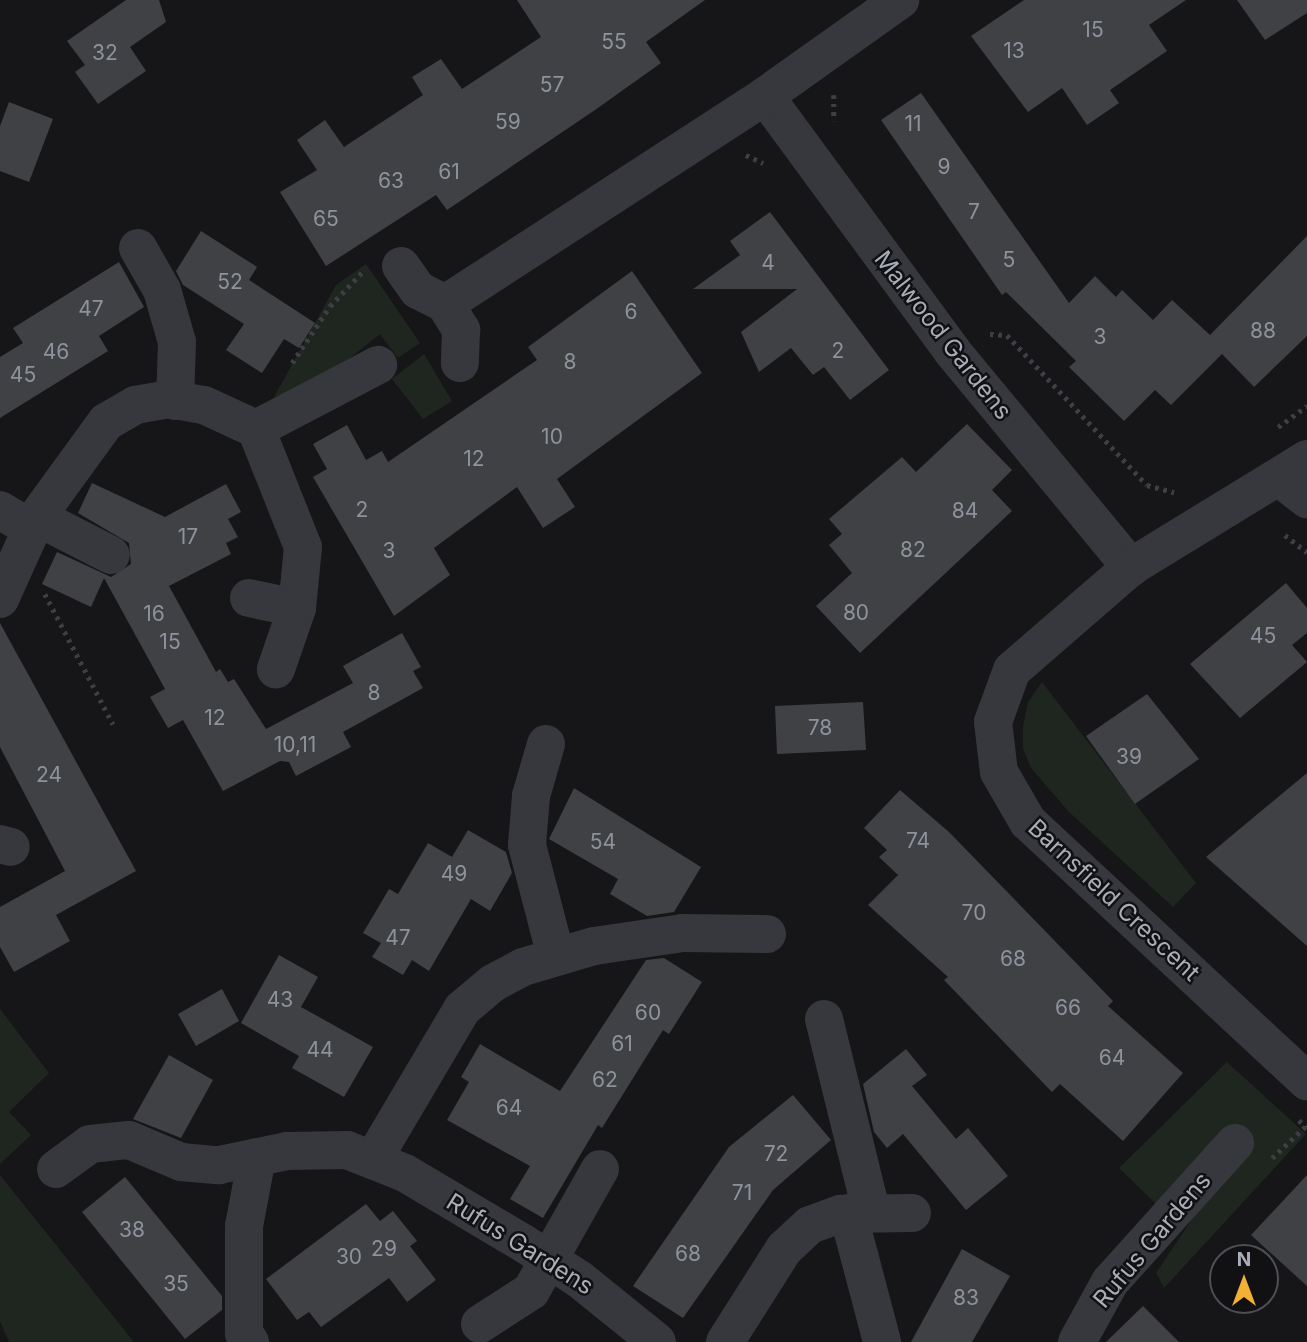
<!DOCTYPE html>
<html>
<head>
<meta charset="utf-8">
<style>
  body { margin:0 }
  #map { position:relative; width:1307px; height:1342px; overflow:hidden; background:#161618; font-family:Inter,sans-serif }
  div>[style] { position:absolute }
  .green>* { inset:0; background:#1e261f }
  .building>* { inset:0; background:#404145 }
  .path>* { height:4.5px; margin-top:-2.25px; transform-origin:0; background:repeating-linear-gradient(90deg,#3d3f44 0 3.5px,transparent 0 8.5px) }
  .minor>* { height:38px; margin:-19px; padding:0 19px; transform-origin:19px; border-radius:19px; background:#37383d }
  span { translate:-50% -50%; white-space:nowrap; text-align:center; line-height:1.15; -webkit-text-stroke:5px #111113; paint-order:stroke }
  .number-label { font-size:21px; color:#8e929b }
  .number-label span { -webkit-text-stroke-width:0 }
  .street-label { font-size:24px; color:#a8adb8 }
  .north { position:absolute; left:1209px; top:1244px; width:70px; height:70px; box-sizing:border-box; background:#111113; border:2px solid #4d4f55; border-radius:50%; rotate:0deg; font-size:19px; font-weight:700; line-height:28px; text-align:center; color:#a8adb8 }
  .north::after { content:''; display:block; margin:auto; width:24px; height:32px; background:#f2b134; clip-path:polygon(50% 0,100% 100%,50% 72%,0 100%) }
</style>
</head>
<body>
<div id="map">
  <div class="green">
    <i style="clip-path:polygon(366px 264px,420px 343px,398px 358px,380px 334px,316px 385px,274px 397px,336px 285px)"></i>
    <i style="clip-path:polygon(424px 354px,452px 401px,423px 419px,392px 379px)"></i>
    <i style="clip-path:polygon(1042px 682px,1196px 883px,1173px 907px,1069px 812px,1031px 768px,1023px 748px,1023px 727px,1028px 702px)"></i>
    <i style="clip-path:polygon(0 1009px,49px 1073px,9px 1112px,31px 1135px,0 1164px)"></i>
    <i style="clip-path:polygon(1227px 1062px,1306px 1134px,1164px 1288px,1156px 1273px,1209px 1194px,1156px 1204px,1119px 1168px)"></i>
    <i style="clip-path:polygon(0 1175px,134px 1342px,9px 1342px,0 1321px)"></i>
  </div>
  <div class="building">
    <i style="clip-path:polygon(126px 0,159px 0,166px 22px,130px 47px,146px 71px,98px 104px,75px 72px,85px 65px,67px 41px)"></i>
    <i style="clip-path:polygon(517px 0,705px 0,646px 42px,661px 63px,595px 110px,447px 210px,436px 195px,326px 266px,280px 192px,317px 170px,297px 140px,325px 120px,344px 147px,423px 95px,412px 77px,441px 59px,462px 89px,541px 37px)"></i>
    <i style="clip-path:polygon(1024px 0,1186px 0,1149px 25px,1167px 51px,1110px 90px,1119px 103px,1087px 125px,1062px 88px,1028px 112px,971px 36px)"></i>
    <i style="clip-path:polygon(1237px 0,1307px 0,1307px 13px,1265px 40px)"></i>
    <i style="clip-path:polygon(921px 93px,1069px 303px,1095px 276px,1116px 297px,1122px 290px,1153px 320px,1172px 300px,1210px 335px,1307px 236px,1307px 336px,1254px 387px,1222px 354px,1171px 405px,1155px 390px,1124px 421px,1069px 367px,1076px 361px,1006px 292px,1002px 295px,881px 120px)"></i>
    <i style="clip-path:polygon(9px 102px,53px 119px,29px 182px,0 171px,0 126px)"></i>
    <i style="clip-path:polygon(770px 212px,889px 370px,850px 400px,824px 367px,813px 375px,791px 348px,759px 372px,741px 332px,797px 289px,693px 289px,740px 255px,730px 241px)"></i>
    <i style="clip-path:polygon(201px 231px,257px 267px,249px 280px,315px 323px,299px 348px,284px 339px,262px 373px,226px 350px,244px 324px,183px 285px,176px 271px)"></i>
    <i style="clip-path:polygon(119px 262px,144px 307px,99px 336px,108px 351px,0 418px,0 357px,23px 343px,13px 328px)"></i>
    <i style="clip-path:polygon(632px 271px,702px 373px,557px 479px,575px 507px,543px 528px,517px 487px,434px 548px,450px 575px,394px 616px,313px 477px,327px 469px,313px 444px,347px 425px,366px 460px,382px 451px,388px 462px,537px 360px,528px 347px)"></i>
    <i style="clip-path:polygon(967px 424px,1012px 470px,992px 490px,1012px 511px,860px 653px,816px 606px,852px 573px,829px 545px,842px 534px,829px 519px,902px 457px,916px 472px)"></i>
    <i style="clip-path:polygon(92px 483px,165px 517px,226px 484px,241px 512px,228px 519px,238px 537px,226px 543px,231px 554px,169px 586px,216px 672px,220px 669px,228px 682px,234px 679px,266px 729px,353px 683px,343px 666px,402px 633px,421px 667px,413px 671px,423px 688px,343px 732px,351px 747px,296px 776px,289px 762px,280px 761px,223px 791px,183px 720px,168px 728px,150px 697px,165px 689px,104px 578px,91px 607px,42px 584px,57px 552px,111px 577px,131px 564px,129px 543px,78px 513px)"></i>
    <i style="clip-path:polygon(1286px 583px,1307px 608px,1307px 633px,1292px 645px,1307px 662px,1240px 718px,1190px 664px)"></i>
    <i style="clip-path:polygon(0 623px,136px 871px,56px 915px,70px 941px,14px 972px,0 947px,0 907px,65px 871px,0 747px)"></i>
    <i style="clip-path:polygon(1147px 694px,1199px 759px,1135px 804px,1086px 736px)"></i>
    <i style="clip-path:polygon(863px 702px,866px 750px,777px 754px,775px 706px)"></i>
    <i style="clip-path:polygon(1307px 773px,1307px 946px,1206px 857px)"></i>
    <i style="clip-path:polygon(574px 788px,701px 867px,674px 912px,647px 916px,610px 894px,618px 879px,549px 839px)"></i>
    <i style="clip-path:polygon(900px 790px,949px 832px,1113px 1001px,1108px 1006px,1183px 1073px,1123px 1141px,1060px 1084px,1052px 1092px,944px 980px,948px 977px,868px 905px,898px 875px,879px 857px,887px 850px,864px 828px)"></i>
    <i style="clip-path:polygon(468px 830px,506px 852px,512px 873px,490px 911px,471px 899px,429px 971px,412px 960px,403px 975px,372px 957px,381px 943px,363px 933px,389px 889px,398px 894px,428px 843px,452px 857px)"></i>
    <i style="clip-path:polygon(279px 955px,318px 977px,301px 1007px,373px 1047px,344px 1097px,292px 1068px,299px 1056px,241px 1023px)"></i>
    <i style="clip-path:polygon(664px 958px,702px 982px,669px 1034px,663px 1030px,602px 1128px,598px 1125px,543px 1218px,510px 1199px,530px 1166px,447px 1120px,469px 1082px,461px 1077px,480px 1044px,560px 1091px,646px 960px)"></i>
    <i style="clip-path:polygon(222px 989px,239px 1021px,196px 1046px,178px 1014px)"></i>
    <i style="clip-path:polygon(906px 1049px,927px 1075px,912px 1086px,956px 1139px,968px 1128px,1008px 1176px,966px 1210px,903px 1134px,887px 1148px,874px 1132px,863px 1084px)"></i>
    <i style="clip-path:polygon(169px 1055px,213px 1080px,181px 1138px,133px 1119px)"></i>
    <i style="clip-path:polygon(793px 1095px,831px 1140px,773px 1190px,683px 1318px,633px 1286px,729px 1147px)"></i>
    <i style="clip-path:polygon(1307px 1175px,1307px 1286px,1251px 1235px)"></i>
    <i style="clip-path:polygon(125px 1177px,222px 1296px,222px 1310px,185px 1339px,82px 1212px)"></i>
    <i style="clip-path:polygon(366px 1204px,380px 1221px,393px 1211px,417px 1241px,410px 1246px,436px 1280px,407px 1302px,389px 1278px,321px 1327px,309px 1312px,297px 1320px,266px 1279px)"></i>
    <i style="clip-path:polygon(962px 1249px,1010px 1276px,972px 1342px,911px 1342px)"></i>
    <i style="clip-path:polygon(1143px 1306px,1179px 1342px,1106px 1342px)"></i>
  </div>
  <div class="path">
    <i style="left:834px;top:95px;width:26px;rotate:90deg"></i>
    <i style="left:746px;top:155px;width:19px;rotate:25deg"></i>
    <i style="left:990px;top:334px;width:17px;rotate:3deg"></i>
    <i style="left:1007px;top:335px;width:205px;rotate:47deg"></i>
    <i style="left:1147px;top:485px;width:28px;rotate:15deg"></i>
    <i style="left:292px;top:363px;width:69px;rotate:-56.3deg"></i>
    <i style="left:330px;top:306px;width:50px;rotate:-46.6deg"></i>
    <i style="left:1278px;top:427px;width:36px;rotate:-36deg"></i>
    <i style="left:1285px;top:535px;width:28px;rotate:38deg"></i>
    <i style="left:45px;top:594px;width:147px;rotate:62.4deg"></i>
    <i style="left:1299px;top:1120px;width:11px;rotate:45deg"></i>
    <i style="left:1272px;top:1158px;width:47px;rotate:-43.3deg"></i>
  </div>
  <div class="minor">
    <i style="left:765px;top:96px;width:316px;rotate:53.7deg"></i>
    <i style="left:952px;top:351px;width:281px;rotate:50.4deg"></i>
    <i style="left:138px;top:248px;width:48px;rotate:60.3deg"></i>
    <i style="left:162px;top:290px;width:54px;rotate:73.9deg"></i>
    <i style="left:177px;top:342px;width:59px;rotate:91.9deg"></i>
    <i style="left:401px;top:266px;width:29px;rotate:55deg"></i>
    <i style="left:418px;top:290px;width:30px;rotate:27deg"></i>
    <i style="left:445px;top:304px;width:31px;rotate:58deg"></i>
    <i style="left:461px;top:330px;width:33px;rotate:92deg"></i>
    <i style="left:445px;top:304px;width:382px;rotate:-33deg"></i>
    <i style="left:765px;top:96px;width:166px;rotate:-35.4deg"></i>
    <i style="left:256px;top:429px;width:127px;rotate:68.3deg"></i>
    <i style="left:303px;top:547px;width:61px;rotate:95.6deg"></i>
    <i style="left:297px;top:608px;width:65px;rotate:109deg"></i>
    <i style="left:1307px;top:459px;width:206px;rotate:148.5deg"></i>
    <i style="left:1131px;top:567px;width:157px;rotate:139.1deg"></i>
    <i style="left:1012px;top:670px;width:55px;rotate:110.1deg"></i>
    <i style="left:993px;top:722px;width:50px;rotate:83.2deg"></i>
    <i style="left:999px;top:772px;width:58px;rotate:59.9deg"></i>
    <i style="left:1028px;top:822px;width:381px;rotate:42.9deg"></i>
    <i style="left:1281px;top:479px;width:33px;rotate:38deg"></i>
    <i style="left:0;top:510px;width:37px;rotate:31deg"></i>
    <i style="left:37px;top:517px;width:83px;rotate:27.2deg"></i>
    <i style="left:249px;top:598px;width:49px;rotate:11.8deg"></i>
    <i style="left:0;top:599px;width:90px;rotate:-65.7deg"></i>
    <i style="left:37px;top:517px;width:117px;rotate:-54deg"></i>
    <i style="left:106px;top:422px;width:34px;rotate:-30deg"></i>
    <i style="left:135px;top:405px;width:35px;rotate:-10deg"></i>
    <i style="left:169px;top:399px;width:36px;rotate:10deg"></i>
    <i style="left:204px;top:405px;width:57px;rotate:24.8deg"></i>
    <i style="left:256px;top:429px;width:138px;rotate:-27.7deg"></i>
    <i style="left:546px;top:744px;width:54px;rotate:106.1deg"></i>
    <i style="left:531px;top:796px;width:49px;rotate:94.7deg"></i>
    <i style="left:527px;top:845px;width:115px;rotate:75.4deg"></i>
    <i style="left:0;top:844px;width:11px;rotate:15deg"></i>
    <i style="left:824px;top:1019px;width:197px;rotate:76.2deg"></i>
    <i style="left:374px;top:1158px;width:173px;rotate:-59.4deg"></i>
    <i style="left:462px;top:1009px;width:40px;rotate:-40deg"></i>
    <i style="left:493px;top:983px;width:34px;rotate:-28deg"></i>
    <i style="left:523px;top:967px;width:74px;rotate:-16.5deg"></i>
    <i style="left:594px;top:946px;width:90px;rotate:-8.3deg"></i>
    <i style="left:683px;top:933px;width:84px;rotate:0.7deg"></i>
    <i style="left:56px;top:1169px;width:42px;rotate:-36.3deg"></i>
    <i style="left:90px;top:1144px;width:39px;rotate:-6deg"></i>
    <i style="left:129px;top:1140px;width:56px;rotate:22.9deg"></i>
    <i style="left:181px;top:1162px;width:38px;rotate:5deg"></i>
    <i style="left:219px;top:1165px;width:69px;rotate:-11.6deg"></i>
    <i style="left:287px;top:1151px;width:60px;rotate:-1deg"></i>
    <i style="left:347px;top:1150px;width:62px;rotate:21.6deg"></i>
    <i style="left:405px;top:1173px;width:137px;rotate:30.7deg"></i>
    <i style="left:523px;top:1243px;width:67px;rotate:32.7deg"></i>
    <i style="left:579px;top:1279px;width:100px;rotate:38.9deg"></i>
    <i style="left:848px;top:1213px;width:133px;rotate:75.2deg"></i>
    <i style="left:480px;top:1324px;width:61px;rotate:-32.9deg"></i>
    <i style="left:531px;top:1291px;width:140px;rotate:-60.5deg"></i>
    <i style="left:250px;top:1342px;width:11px;rotate:-124deg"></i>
    <i style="left:244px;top:1333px;width:107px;rotate:-90deg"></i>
    <i style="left:244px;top:1226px;width:70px;rotate:-79.3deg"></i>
    <i style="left:725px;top:1342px;width:110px;rotate:-57.6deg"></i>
    <i style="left:784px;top:1249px;width:35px;rotate:-43deg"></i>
    <i style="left:810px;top:1225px;width:33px;rotate:-20deg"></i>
    <i style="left:841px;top:1214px;width:71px;rotate:-0.8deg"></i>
    <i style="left:1077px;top:1342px;width:68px;rotate:-61.2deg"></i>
    <i style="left:1110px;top:1282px;width:187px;rotate:-48deg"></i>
  </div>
  <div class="number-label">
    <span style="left:1093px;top:30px">15</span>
    <span style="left:614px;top:42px">55</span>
    <span style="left:1014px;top:51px">13</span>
    <span style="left:105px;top:53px">32</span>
    <span style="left:552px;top:85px">57</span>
    <span style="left:508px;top:122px">59</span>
    <span style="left:913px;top:124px">11</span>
    <span style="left:944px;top:167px">9</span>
    <span style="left:449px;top:172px">61</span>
    <span style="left:391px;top:181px">63</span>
    <span style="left:974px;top:212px">7</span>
    <span style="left:326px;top:219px">65</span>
    <span style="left:1009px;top:260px">5</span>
    <span style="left:768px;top:263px">4</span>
    <span style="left:230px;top:282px">52</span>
    <span style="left:91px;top:309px">47</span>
    <span style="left:631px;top:312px">6</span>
    <span style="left:1263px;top:331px">88</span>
    <span style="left:1100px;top:337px">3</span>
    <span style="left:838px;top:351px">2</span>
    <span style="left:56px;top:352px">46</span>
    <span style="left:570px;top:362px">8</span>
    <span style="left:23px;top:375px">45</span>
    <span style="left:552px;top:437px">10</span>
    <span style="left:474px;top:459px">12</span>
    <span style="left:362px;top:510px">2</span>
    <span style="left:965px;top:511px">84</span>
    <span style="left:188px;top:537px">17</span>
    <span style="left:913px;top:550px">82</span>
    <span style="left:389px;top:551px">3</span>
    <span style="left:856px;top:613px">80</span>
    <span style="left:154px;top:614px">16</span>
    <span style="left:1263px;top:636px">45</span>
    <span style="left:170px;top:642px">15</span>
    <span style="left:374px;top:693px">8</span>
    <span style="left:215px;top:718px">12</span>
    <span style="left:820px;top:728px">78</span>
    <span style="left:295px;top:745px">10,11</span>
    <span style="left:1129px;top:757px">39</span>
    <span style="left:49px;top:775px">24</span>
    <span style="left:918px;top:841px">74</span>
    <span style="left:603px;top:842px">54</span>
    <span style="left:454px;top:874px">49</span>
    <span style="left:974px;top:913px">70</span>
    <span style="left:398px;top:938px">47</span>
    <span style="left:1013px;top:959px">68</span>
    <span style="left:280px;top:1000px">43</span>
    <span style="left:1068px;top:1008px">66</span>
    <span style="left:648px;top:1013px">60</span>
    <span style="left:622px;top:1044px">61</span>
    <span style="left:320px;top:1050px">44</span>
    <span style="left:1112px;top:1058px">64</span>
    <span style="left:605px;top:1080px">62</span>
    <span style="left:509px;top:1108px">64</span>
    <span style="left:776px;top:1154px">72</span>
    <span style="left:742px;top:1193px">71</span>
    <span style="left:132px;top:1230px">38</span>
    <span style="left:384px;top:1249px">29</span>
    <span style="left:688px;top:1254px">68</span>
    <span style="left:349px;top:1257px">30</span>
    <span style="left:176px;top:1284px">35</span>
    <span style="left:966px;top:1298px">83</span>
  </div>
  <div class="street-label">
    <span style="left:943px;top:335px;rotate:52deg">Malwood Gardens</span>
    <span style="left:1114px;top:900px;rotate:43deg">Barnsfield Crescent</span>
    <span style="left:1152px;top:1240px;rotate:-50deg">Rufus Gardens</span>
    <span style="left:520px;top:1244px;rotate:32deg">Rufus Gardens</span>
  </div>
  <div class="north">N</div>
</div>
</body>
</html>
